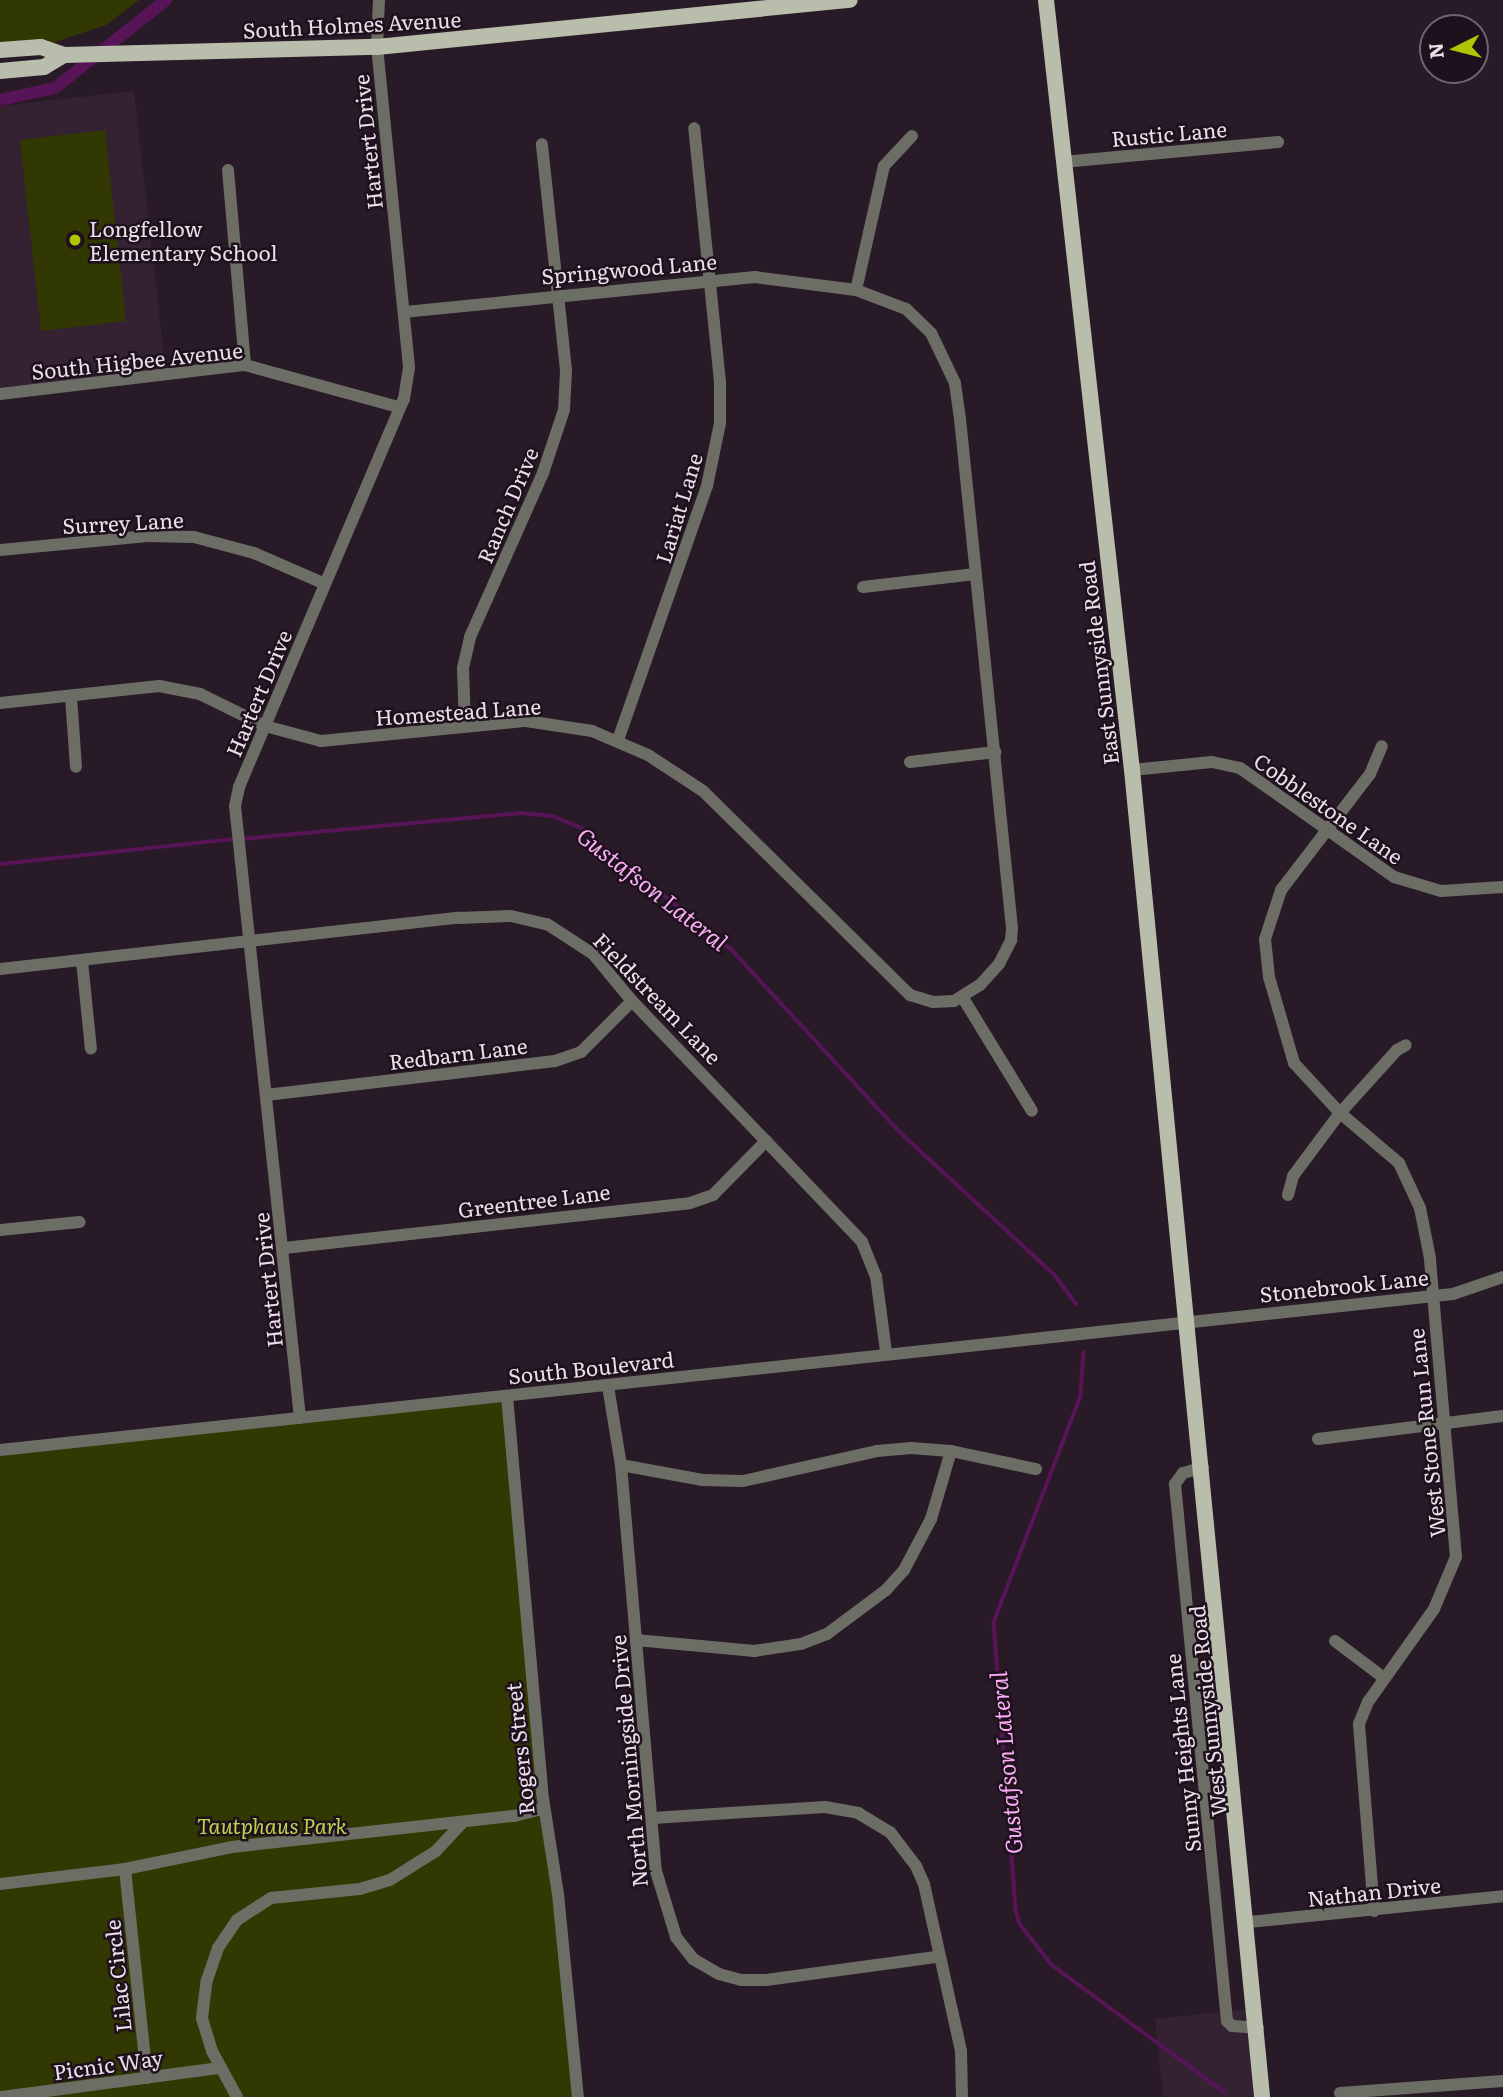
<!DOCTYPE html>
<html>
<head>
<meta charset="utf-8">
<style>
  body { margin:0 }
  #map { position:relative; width:1503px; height:2097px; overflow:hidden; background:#281a27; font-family:Literata,serif }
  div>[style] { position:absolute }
  .built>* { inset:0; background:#342233 }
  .green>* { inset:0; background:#313801 }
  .stream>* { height:3.5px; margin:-1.75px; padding:0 1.75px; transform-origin:1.75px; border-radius:1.75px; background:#571456 }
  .canal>* { height:12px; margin:-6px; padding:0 6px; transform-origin:6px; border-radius:6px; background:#571456 }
  .minor>* { height:12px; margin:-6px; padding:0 6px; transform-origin:6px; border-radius:6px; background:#6c6e65 }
  .major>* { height:16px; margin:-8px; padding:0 8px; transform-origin:8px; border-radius:8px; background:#b9bdab }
  .dots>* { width:19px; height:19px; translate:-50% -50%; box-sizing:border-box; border:4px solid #1e111d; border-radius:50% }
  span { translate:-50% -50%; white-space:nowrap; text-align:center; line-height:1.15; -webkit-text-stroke:5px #1e111d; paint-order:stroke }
  .street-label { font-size:21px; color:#e9e0e9 }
  .poi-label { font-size:21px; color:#e9e0e9 }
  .left { translate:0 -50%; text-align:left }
  .park-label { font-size:21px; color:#bed34d; font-style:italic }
  .water-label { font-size:23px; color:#f9adf5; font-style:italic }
  .north { position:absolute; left:1419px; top:14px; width:70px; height:70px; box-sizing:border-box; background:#1e111d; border:2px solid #6f646f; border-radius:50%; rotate:264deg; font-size:19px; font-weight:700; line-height:28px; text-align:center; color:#e9e0e9 }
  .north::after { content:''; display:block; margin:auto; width:24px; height:32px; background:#afc504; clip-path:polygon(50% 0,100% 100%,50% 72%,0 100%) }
</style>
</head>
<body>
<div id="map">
  <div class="built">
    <i style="clip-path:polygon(134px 91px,166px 374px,0 393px,0 106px)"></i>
    <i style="clip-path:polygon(1256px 2008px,1262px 2097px,1163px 2097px,1155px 2019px)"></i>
  </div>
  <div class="green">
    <i style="clip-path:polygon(0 0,139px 0,106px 25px,41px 47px,0 48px)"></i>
    <i style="clip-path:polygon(105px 130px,126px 321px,41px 331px,20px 140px)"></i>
    <i style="clip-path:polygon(507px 1396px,578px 2097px,0 2097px,0 1450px)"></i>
  </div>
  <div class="stream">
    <i style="left:242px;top:839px;width:279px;rotate:-5.3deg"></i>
    <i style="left:520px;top:813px;width:33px;rotate:5deg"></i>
    <i style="left:553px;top:816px;width:30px;rotate:23deg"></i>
    <i style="left:581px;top:828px;width:194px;rotate:38.9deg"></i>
    <i style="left:732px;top:950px;width:249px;rotate:47.3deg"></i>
    <i style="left:901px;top:1133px;width:208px;rotate:42.7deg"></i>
    <i style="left:1054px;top:1274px;width:38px;rotate:53deg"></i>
    <i style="left:0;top:864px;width:236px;rotate:-6.1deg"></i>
    <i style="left:1084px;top:1352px;width:44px;rotate:93.9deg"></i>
    <i style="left:1081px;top:1396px;width:243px;rotate:111deg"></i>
    <i style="left:994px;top:1623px;width:288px;rotate:85.6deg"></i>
    <i style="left:1016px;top:1910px;width:15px;rotate:74deg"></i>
    <i style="left:1020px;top:1924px;width:52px;rotate:52deg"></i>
    <i style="left:1052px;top:1965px;width:214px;rotate:36.4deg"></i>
  </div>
  <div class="canal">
    <i style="left:0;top:100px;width:56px;rotate:-12.3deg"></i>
    <i style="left:55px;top:88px;width:142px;rotate:-38.4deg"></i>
  </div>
  <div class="minor">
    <i style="left:1063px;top:162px;width:216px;rotate:-5.3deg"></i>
    <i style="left:228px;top:170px;width:196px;rotate:85deg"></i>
    <i style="left:856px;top:290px;width:127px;rotate:-77.3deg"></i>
    <i style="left:884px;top:166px;width:41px;rotate:-47deg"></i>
    <i style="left:0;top:394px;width:247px;rotate:-6.8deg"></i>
    <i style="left:245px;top:365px;width:160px;rotate:15.3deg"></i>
    <i style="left:0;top:550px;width:148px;rotate:-5.4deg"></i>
    <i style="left:147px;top:536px;width:47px;rotate:1.2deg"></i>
    <i style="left:194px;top:537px;width:62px;rotate:14.9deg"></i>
    <i style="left:254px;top:553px;width:77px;rotate:23.6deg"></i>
    <i style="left:863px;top:587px;width:113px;rotate:-6.6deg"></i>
    <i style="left:71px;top:697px;width:70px;rotate:85.9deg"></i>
    <i style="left:0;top:703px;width:160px;rotate:-6.1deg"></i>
    <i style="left:159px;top:686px;width:42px;rotate:11deg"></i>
    <i style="left:200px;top:694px;width:72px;rotate:26.2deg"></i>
    <i style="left:265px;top:726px;width:58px;rotate:15deg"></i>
    <i style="left:321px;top:741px;width:206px;rotate:-5.6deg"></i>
    <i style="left:526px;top:721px;width:67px;rotate:8.6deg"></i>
    <i style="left:592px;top:731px;width:61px;rotate:23.2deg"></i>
    <i style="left:648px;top:755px;width:66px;rotate:33.2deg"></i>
    <i style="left:703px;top:791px;width:291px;rotate:44.6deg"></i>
    <i style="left:910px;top:995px;width:24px;rotate:17deg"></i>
    <i style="left:933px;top:1002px;width:21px;rotate:-3deg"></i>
    <i style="left:954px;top:1001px;width:31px;rotate:-32deg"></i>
    <i style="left:980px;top:985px;width:28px;rotate:-48deg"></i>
    <i style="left:999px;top:964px;width:27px;rotate:-63deg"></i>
    <i style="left:1011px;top:940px;width:12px;rotate:-85deg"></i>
    <i style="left:1012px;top:928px;width:512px;rotate:-95.83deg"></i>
    <i style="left:960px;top:419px;width:36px;rotate:-98deg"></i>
    <i style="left:955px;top:383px;width:55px;rotate:-115.6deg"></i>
    <i style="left:931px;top:333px;width:35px;rotate:-136deg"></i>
    <i style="left:906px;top:309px;width:53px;rotate:-159.2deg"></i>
    <i style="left:856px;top:290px;width:102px;rotate:-172.7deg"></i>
    <i style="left:755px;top:277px;width:351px;rotate:174.3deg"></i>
    <i style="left:465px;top:726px;width:58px;rotate:-92deg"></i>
    <i style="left:463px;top:668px;width:32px;rotate:-77deg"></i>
    <i style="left:470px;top:637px;width:180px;rotate:-66deg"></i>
    <i style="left:543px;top:473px;width:66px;rotate:-71.6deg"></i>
    <i style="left:564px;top:410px;width:40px;rotate:-87.1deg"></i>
    <i style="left:566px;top:370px;width:227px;rotate:-96.1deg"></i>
    <i style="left:618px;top:740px;width:269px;rotate:-70.7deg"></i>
    <i style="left:707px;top:486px;width:64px;rotate:-78.3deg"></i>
    <i style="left:720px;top:423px;width:41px;rotate:-90deg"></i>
    <i style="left:720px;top:382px;width:255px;rotate:-95.8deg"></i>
    <i style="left:910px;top:762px;width:86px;rotate:-6.7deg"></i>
    <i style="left:1132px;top:770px;width:80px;rotate:-5.7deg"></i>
    <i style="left:1212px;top:762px;width:29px;rotate:12deg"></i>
    <i style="left:1240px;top:768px;width:189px;rotate:35.3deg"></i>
    <i style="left:1394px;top:877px;width:49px;rotate:16.6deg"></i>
    <i style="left:1441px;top:891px;width:62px;rotate:-3.7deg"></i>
    <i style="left:82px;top:961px;width:88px;rotate:84.2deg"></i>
    <i style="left:0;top:969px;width:461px;rotate:-6.4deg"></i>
    <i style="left:458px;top:918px;width:53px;rotate:-2.2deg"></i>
    <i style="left:511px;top:916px;width:37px;rotate:13deg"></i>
    <i style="left:547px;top:924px;width:55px;rotate:33.1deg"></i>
    <i style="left:593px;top:954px;width:61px;rotate:50.3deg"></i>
    <i style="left:632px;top:1001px;width:333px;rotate:46.3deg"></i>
    <i style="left:862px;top:1242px;width:37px;rotate:68deg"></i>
    <i style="left:876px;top:1276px;width:77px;rotate:82.5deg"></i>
    <i style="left:963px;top:998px;width:132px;rotate:58.6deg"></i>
    <i style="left:266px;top:1095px;width:291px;rotate:-6.7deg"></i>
    <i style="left:555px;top:1061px;width:28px;rotate:-19deg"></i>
    <i style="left:581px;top:1052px;width:72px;rotate:-45deg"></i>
    <i style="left:1288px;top:1195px;width:20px;rotate:-75deg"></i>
    <i style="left:1293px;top:1176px;width:79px;rotate:-53.3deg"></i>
    <i style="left:1340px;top:1113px;width:85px;rotate:-47.9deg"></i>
    <i style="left:1397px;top:1050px;width:10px;rotate:-29deg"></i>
    <i style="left:0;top:1230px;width:80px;rotate:-5.7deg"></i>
    <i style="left:284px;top:1248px;width:408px;rotate:-6.3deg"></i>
    <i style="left:690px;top:1203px;width:24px;rotate:-19deg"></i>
    <i style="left:713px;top:1195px;width:76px;rotate:-45.5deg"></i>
    <i style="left:608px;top:1386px;width:80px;rotate:80.7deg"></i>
    <i style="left:621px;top:1465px;width:408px;rotate:85.1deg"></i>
    <i style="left:656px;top:1871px;width:69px;rotate:73.1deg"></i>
    <i style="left:676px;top:1937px;width:28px;rotate:52deg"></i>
    <i style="left:693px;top:1959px;width:30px;rotate:30deg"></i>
    <i style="left:719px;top:1974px;width:23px;rotate:15deg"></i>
    <i style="left:741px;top:1980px;width:25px"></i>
    <i style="left:766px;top:1980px;width:173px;rotate:-7.7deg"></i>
    <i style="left:507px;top:1396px;width:398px;rotate:84.9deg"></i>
    <i style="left:542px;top:1792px;width:103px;rotate:81.1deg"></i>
    <i style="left:558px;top:1894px;width:204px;rotate:84.4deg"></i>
    <i style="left:300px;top:1418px;width:615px;rotate:-96.06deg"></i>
    <i style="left:235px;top:806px;width:19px;rotate:-78deg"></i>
    <i style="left:239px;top:787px;width:422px;rotate:-67deg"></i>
    <i style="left:404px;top:399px;width:32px;rotate:-81deg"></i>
    <i style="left:409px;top:367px;width:322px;rotate:-95.7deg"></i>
    <i style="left:377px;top:47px;width:47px;rotate:-87.6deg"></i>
    <i style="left:1318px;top:1439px;width:186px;rotate:-7.1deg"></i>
    <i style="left:0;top:1450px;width:1461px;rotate:-6.13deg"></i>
    <i style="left:1453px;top:1294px;width:53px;rotate:-18.8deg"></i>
    <i style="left:621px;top:1465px;width:83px;rotate:10.4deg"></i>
    <i style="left:703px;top:1480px;width:40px;rotate:1.4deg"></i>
    <i style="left:743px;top:1481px;width:137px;rotate:-12.6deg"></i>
    <i style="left:877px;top:1451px;width:34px;rotate:-5deg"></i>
    <i style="left:911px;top:1448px;width:40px;rotate:4.3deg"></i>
    <i style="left:951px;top:1451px;width:87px;rotate:12deg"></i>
    <i style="left:1203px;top:1467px;width:21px;rotate:163deg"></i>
    <i style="left:1183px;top:1473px;width:14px;rotate:126deg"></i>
    <i style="left:1175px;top:1484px;width:540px;rotate:84.47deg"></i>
    <i style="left:1227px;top:2021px;width:7px;rotate:45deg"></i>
    <i style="left:1232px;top:2026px;width:26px;rotate:4deg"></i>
    <i style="left:636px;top:1640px;width:119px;rotate:5.3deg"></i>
    <i style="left:754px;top:1651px;width:48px;rotate:-8.5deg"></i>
    <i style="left:801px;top:1644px;width:28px;rotate:-21deg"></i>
    <i style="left:827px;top:1634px;width:74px;rotate:-36.7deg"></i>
    <i style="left:886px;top:1590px;width:27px;rotate:-48deg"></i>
    <i style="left:904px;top:1570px;width:58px;rotate:-62.1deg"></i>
    <i style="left:931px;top:1519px;width:71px;rotate:-73.6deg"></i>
    <i style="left:1335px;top:1641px;width:61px;rotate:37.1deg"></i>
    <i style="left:653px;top:1818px;width:172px;rotate:-3.7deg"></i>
    <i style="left:825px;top:1807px;width:34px;rotate:10deg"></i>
    <i style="left:858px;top:1813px;width:37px;rotate:31deg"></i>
    <i style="left:890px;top:1832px;width:43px;rotate:52.6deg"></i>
    <i style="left:916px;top:1866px;width:20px;rotate:66deg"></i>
    <i style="left:924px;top:1884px;width:171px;rotate:77.5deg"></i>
    <i style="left:961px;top:2051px;width:46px;rotate:88.8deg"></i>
    <i style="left:125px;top:1869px;width:210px;rotate:84deg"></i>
    <i style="left:0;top:1884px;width:126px;rotate:-6.8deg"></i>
    <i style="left:125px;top:1869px;width:109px;rotate:-11.6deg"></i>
    <i style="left:232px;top:1847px;width:284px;rotate:-6.3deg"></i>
    <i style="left:514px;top:1816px;width:30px;rotate:-14deg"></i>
    <i style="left:1374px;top:1911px;width:188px;rotate:-94.6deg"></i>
    <i style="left:1359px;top:1724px;width:24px;rotate:-68deg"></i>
    <i style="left:1368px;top:1702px;width:114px;rotate:-54.6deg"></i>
    <i style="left:1434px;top:1609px;width:56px;rotate:-67.1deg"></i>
    <i style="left:1456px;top:1557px;width:300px;rotate:-95deg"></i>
    <i style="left:1430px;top:1258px;width:51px;rotate:-101.3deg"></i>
    <i style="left:1420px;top:1208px;width:50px;rotate:-115deg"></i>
    <i style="left:1399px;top:1163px;width:77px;rotate:-139.7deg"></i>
    <i style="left:1340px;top:1113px;width:68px;rotate:-132.6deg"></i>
    <i style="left:1294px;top:1063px;width:90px;rotate:-106.2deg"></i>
    <i style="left:1269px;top:977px;width:38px;rotate:-96deg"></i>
    <i style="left:1265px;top:939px;width:52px;rotate:-71.9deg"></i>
    <i style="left:1281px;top:890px;width:146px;rotate:-52.5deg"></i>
    <i style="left:1370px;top:774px;width:30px;rotate:-67deg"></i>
    <i style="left:1249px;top:1922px;width:255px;rotate:-5.8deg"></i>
    <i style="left:1340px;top:2093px;width:163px;rotate:-4.2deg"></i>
    <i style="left:2px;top:2097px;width:220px;rotate:-7.6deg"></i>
    <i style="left:237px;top:2097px;width:52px;rotate:-118.5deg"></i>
    <i style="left:212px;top:2051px;width:34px;rotate:-107deg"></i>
    <i style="left:202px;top:2018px;width:38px;rotate:-83deg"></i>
    <i style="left:207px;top:1980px;width:34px;rotate:-71deg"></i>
    <i style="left:218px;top:1948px;width:34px;rotate:-56deg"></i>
    <i style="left:237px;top:1920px;width:40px;rotate:-32.9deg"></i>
    <i style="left:271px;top:1898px;width:89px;rotate:-5.8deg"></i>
    <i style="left:360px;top:1889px;width:31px;rotate:-17deg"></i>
    <i style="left:390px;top:1880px;width:54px;rotate:-32.2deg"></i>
    <i style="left:436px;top:1851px;width:40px;rotate:-47deg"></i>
  </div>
  <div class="major">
    <i style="left:1046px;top:0;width:775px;rotate:83.63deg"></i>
    <i style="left:1132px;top:770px;width:1333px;rotate:84.4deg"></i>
    <i style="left:0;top:50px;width:41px;rotate:-4.2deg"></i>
    <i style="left:41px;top:47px;width:24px;rotate:19deg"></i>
    <i style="left:64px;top:55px;width:313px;rotate:-1.5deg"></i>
    <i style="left:377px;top:47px;width:475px;rotate:-5.7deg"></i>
    <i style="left:0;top:71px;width:44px;rotate:-5.2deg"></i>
    <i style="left:44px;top:67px;width:23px;rotate:-31deg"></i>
  </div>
  <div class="dots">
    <i style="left:75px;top:240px;background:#afc504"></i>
  </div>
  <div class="street-label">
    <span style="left:352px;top:24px;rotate:-3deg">South Holmes Avenue</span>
    <span style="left:1169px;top:133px;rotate:-5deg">Rustic Lane</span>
    <span style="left:367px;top:142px;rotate:-96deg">Hartert Drive</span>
    <span style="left:629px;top:268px;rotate:-5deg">Springwood Lane</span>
    <span style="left:137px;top:360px;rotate:-6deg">South Higbee Avenue</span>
    <span style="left:507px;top:505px;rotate:-67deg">Ranch Drive</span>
    <span style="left:678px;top:508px;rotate:-73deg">Lariat Lane</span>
    <span style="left:123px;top:522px;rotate:-3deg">Surrey Lane</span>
    <span style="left:1098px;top:663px;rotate:-97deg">East Sunnyside Road</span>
    <span style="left:258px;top:693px;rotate:-67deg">Hartert Drive</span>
    <span style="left:458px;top:711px;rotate:-4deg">Homestead Lane</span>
    <span style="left:1329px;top:808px;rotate:35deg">Cobblestone Lane</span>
    <span style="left:658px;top:998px;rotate:46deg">Fieldstream Lane</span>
    <span style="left:458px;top:1053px;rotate:-7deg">Redbarn Lane</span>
    <span style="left:534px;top:1200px;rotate:-7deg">Greentree Lane</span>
    <span style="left:267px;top:1280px;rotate:-96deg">Hartert Drive</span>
    <span style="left:1344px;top:1285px;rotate:-6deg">Stonebrook Lane</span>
    <span style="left:591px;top:1367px;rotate:-6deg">South Boulevard</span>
    <span style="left:1426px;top:1433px;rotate:-96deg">West Stone Run Lane</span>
    <span style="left:1207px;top:1711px;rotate:-96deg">West Sunnyside Road</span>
    <span style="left:519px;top:1749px;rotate:-96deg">Rogers Street</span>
    <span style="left:1182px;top:1753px;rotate:-96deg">Sunny Heights Lane</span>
    <span style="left:628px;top:1761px;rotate:-95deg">North Morningside Drive</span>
    <span style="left:1374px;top:1891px;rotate:-6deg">Nathan Drive</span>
    <span style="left:117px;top:1976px;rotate:-96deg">Lilac Circle</span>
    <span style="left:108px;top:2064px;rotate:-8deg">Picnic Way</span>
  </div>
  <div class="poi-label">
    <span class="left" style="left:89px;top:240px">Longfellow<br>Elementary School</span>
  </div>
  <div class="park-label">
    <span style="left:272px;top:1825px">Tautphaus Park</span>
  </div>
  <div class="water-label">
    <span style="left:653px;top:888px;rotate:38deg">Gustafson Lateral</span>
    <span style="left:1005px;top:1763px;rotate:-95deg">Gustafson Lateral</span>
  </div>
  <div class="north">N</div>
</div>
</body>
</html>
